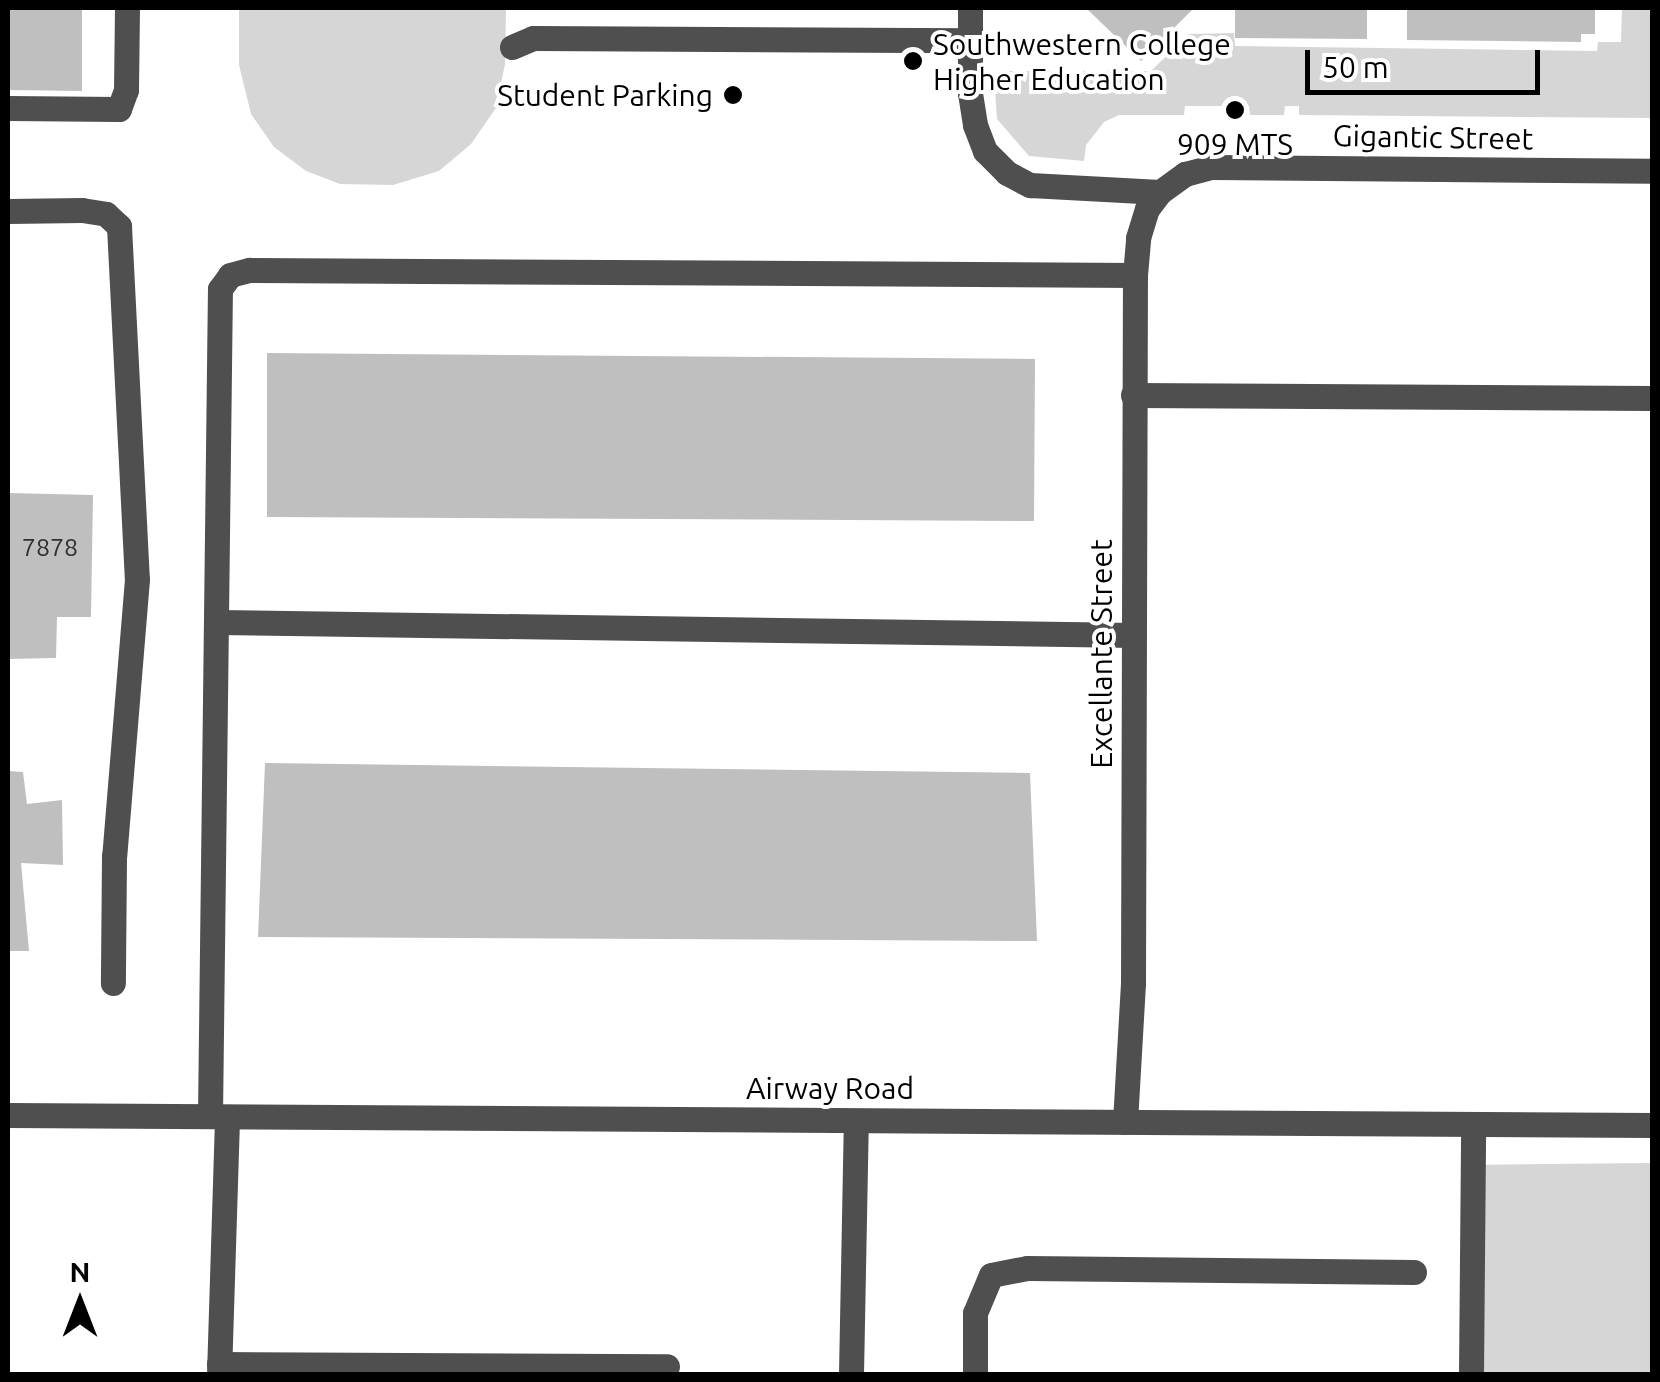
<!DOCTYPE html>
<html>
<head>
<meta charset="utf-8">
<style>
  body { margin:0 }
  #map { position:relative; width:1660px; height:1382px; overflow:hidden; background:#fff; font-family:Ubuntu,sans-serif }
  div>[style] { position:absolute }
  .green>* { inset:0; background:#d6d6d6 }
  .building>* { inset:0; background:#bfbfbf }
  .minor>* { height:25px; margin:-12.5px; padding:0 12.5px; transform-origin:12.5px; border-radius:12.5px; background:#4f4f4f }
  .dots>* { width:28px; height:28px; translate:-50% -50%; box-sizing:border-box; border:5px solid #fff; border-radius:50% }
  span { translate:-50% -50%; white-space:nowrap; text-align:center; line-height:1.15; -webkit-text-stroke:8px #fff; paint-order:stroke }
  .number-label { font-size:25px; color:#303030 }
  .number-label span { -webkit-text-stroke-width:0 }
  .poi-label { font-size:30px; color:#000 }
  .left { translate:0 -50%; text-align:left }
  .right { translate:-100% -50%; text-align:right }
  .street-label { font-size:30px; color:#000 }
  .frame { position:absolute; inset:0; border:10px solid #000; pointer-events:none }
  .north { position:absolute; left:30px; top:1252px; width:100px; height:100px; -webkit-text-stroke:8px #fff; paint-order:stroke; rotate:0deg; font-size:28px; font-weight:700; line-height:40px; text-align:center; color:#000 }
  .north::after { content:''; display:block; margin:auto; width:35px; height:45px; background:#000; clip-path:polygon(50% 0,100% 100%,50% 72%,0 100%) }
  .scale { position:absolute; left:1305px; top:50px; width:235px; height:45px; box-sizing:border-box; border:5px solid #000; border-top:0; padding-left:12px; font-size:30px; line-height:35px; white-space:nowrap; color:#000; -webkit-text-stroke:8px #fff; paint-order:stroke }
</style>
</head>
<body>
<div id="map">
  <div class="green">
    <i style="clip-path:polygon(239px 8px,506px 8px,505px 64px,496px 108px,471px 144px,439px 171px,393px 185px,340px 184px,306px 171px,274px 147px,251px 114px,239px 65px)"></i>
    <i style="clip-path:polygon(1622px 8px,1652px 8px,1652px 118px,1299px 115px,1299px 106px,1285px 106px,1284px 115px,1250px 115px,1249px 106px,1185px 106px,1184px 115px,1119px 115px,1104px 122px,1086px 145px,1084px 161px,1029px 156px,997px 119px,995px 91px,999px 71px,1151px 71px,1189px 34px,1234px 33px,1235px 46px,1597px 51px,1598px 42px,1621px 42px)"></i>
    <i style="clip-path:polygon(1652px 1163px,1652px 1374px,1461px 1374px,1464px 1165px)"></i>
  </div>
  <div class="building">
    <i style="clip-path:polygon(8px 8px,82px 8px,82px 91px,8px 90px)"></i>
    <i style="clip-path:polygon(1086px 8px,1194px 8px,1141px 61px)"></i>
    <i style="clip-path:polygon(1235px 8px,1367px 8px,1367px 39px,1235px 38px)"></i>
    <i style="clip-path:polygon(1407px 8px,1595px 8px,1595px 34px,1581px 34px,1581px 42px,1407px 40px)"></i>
    <i style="clip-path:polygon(267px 353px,1035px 359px,1034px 521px,267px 517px)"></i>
    <i style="clip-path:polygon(8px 493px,93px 495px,91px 617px,57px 617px,56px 658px,8px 659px)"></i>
    <i style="clip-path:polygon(265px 763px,1030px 773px,1037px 941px,258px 937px)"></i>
    <i style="clip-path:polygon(8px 771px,23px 772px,27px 804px,62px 800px,63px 865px,21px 863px,29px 951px,8px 951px)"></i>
  </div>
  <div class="minor">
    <i style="left:970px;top:8px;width:85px;rotate:90deg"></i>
    <i style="left:970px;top:93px;width:32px;rotate:81deg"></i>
    <i style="left:975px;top:125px;width:28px;rotate:69deg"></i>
    <i style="left:985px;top:151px;width:31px;rotate:45deg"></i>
    <i style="left:1007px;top:173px;width:26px;rotate:28deg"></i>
    <i style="left:1030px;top:185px;width:130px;rotate:3.1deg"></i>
    <i style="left:512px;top:47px;width:23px;rotate:-23deg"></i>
    <i style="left:533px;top:38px;width:437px;rotate:0.3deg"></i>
    <i style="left:8px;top:108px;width:111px;rotate:0.5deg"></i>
    <i style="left:119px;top:109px;width:20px;rotate:-70deg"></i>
    <i style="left:126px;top:90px;width:82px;rotate:-89.3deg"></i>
    <i style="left:8px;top:211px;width:74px;rotate:-0.8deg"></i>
    <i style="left:82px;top:210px;width:24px;rotate:9deg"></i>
    <i style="left:106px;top:214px;width:18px;rotate:43deg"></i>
    <i style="left:119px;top:226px;width:353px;rotate:87.1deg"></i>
    <i style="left:137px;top:579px;width:278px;rotate:94.7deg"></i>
    <i style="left:114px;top:856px;width:127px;rotate:90.5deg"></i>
    <i style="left:1133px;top:395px;width:519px;rotate:0.33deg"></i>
    <i style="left:216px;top:622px;width:918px;rotate:0.81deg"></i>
    <i style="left:8px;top:1115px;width:1644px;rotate:0.35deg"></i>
    <i style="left:210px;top:1116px;width:827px;rotate:-89.31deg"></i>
    <i style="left:220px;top:289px;width:17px;rotate:-54deg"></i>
    <i style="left:230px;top:275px;width:20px;rotate:-15deg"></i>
    <i style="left:249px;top:270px;width:886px;rotate:0.32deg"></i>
    <i style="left:1125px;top:1122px;width:139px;rotate:-86.7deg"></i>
    <i style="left:1133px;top:983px;width:708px;rotate:-89.84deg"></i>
    <i style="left:1135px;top:275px;width:37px;rotate:-85deg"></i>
    <i style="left:1138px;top:238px;width:30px;rotate:-73deg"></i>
    <i style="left:1147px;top:209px;width:21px;rotate:-53deg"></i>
    <i style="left:1160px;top:192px;width:31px;rotate:-36deg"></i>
    <i style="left:1185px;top:174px;width:28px;rotate:-15deg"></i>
    <i style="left:1212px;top:167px;width:440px;rotate:0.5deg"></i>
    <i style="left:219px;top:1364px;width:448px;rotate:0.3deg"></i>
    <i style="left:219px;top:1374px;width:257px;rotate:-88.2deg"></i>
    <i style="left:851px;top:1374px;width:253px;rotate:-88.9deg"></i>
    <i style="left:975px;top:1374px;width:61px;rotate:-90deg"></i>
    <i style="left:975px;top:1313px;width:41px;rotate:-67.2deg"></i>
    <i style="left:991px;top:1275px;width:37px;rotate:-11deg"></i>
    <i style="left:1027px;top:1268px;width:387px;rotate:0.6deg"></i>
    <i style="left:1471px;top:1374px;width:250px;rotate:-89.5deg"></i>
  </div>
  <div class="dots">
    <i style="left:913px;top:61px;background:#000"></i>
    <i style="left:733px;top:95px;background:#000"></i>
    <i style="left:1235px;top:110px;background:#000"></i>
  </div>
  <div class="number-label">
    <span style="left:50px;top:547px">7878</span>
  </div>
  <div class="poi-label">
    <span class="left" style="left:933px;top:61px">Southwestern College<br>Higher Education</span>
    <span class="right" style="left:713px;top:95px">Student Parking</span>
    <span style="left:1235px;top:144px">909 MTS</span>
  </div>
  <div class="street-label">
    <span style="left:1433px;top:137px;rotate:1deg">Gigantic Street</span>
    <span style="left:1101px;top:654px;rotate:-90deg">Excellante Street</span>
    <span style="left:830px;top:1088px">Airway Road</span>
  </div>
  <div class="frame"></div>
  <div class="north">N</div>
  <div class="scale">50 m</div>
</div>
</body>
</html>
